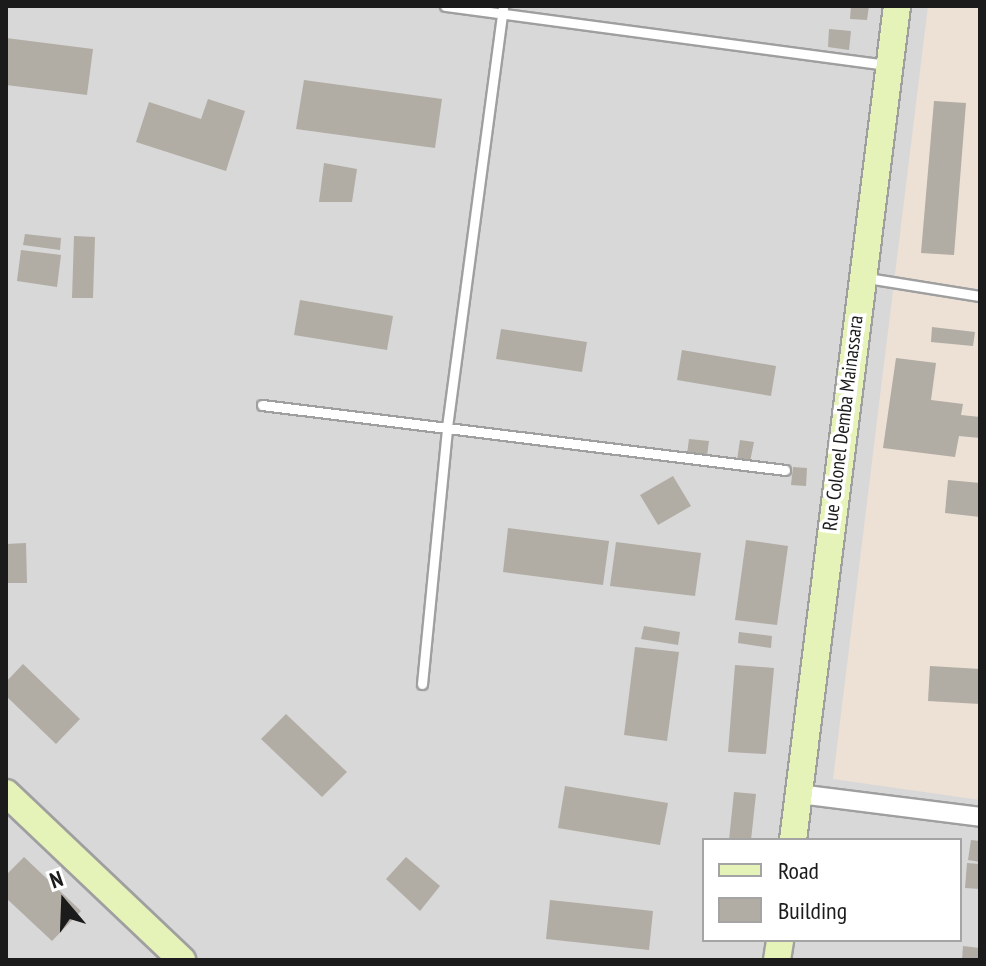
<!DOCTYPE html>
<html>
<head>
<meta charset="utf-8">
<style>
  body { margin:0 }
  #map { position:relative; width:986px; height:966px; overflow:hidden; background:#eceae1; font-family:"PT Sans Narrow",sans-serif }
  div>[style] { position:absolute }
  .residential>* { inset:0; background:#d9d8d8 }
  .military>* { inset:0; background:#ede0d5 }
  .building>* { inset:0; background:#b1aca4 }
  .roads { filter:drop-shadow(2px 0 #9f9f9f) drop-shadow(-2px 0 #9f9f9f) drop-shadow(0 2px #9f9f9f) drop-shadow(0 -2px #9f9f9f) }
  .lane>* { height:9px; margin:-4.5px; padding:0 4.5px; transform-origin:4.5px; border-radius:4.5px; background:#fff }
  .street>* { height:18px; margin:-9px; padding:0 9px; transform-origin:9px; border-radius:9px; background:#fff }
  .secondary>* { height:26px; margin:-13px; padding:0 13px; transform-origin:13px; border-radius:13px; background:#e6f3b8 }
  span { translate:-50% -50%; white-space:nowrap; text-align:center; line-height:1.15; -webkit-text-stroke:7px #fff; paint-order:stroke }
  .street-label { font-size:20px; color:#1b1b1b }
  .frame { position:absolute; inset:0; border:8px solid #1b1b1b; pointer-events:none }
  .legend { position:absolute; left:702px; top:838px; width:260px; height:104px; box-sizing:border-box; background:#fff; border:2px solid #a4a4a4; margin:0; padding:10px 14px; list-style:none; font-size:24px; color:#1b1b1b }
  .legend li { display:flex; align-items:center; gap:16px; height:40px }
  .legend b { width:40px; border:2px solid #a4a4a4 }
  .north { position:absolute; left:24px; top:862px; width:80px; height:80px; -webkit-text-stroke:6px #fff; paint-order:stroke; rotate:341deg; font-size:22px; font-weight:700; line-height:32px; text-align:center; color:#1b1b1b }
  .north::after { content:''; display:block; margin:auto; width:28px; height:36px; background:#1b1b1b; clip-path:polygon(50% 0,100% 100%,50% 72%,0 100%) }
</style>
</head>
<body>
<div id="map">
  <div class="residential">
    <i style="clip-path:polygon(evenodd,6px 6px,980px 6px,980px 960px,6px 960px,6px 6px,704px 840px,960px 840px,960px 940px,704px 940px,704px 840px)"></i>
  </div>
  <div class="military">
    <i style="clip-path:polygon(928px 6px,980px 6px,980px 800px,833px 779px)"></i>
  </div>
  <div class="building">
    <i style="clip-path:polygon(851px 6px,869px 6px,867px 20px,850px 19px)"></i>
    <i style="clip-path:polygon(829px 29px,851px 31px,849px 50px,828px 47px)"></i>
    <i style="clip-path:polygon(6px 38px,93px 49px,87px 95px,6px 85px)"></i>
    <i style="clip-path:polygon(304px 80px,442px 99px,435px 148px,296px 129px)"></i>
    <i style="clip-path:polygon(208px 99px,245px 111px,226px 171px,136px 142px,149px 102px,201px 119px)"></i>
    <i style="clip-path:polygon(934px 101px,966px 103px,954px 255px,921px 253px)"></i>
    <i style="clip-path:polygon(324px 163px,357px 169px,352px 202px,319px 202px)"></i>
    <i style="clip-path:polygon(25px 234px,61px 238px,60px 250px,23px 245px)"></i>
    <i style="clip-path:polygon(74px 236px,95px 237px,93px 298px,72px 298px)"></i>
    <i style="clip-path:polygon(21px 250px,61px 255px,57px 287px,17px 281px)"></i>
    <i style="clip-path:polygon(300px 300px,393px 316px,387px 350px,294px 335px)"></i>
    <i style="clip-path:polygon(932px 327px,975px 332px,973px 346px,931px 342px)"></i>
    <i style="clip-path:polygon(501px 329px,587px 342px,582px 372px,496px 359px)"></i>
    <i style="clip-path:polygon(682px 350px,776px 366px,771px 396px,677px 380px)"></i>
    <i style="clip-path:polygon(896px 358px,936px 363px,931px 400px,963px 404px,961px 415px,980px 417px,980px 438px,959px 436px,955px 457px,883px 448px)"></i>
    <i style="clip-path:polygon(689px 439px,709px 441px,707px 456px,687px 454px)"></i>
    <i style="clip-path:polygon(740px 440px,754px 442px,750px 462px,737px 460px)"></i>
    <i style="clip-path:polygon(793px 467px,807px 468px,806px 486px,791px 485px)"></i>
    <i style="clip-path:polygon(673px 476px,691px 506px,658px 525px,640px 495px)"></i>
    <i style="clip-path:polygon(948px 480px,980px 483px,980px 517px,945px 513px)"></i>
    <i style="clip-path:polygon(508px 528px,609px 541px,603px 585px,503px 572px)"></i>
    <i style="clip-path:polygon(746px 540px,788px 546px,777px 625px,735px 620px)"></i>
    <i style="clip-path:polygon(616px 542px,701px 553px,695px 596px,610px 586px)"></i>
    <i style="clip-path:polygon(26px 543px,27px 583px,6px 583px,6px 544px)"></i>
    <i style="clip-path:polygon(644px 626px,680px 632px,678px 645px,641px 639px)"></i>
    <i style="clip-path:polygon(739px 632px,772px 636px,771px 648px,738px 643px)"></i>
    <i style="clip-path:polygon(635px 647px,679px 652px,667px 741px,624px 735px)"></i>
    <i style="clip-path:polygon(23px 664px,80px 719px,56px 744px,6px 696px,6px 682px)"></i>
    <i style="clip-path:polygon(735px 665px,774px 668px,766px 754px,728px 752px)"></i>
    <i style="clip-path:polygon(930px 666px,980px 669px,980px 704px,928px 701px)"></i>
    <i style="clip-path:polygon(286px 714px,347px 772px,322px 797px,261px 739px)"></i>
    <i style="clip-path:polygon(565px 786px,668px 803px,660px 845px,558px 828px)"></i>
    <i style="clip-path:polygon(734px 792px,756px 794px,751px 840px,729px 840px)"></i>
    <i style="clip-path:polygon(971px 840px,980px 841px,980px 862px,968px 860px)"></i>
    <i style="clip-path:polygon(24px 857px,81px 911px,52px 941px,6px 898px,6px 875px)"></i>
    <i style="clip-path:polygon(406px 857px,440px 886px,420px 911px,386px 879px)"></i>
    <i style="clip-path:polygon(967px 863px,980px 864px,980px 889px,965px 888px)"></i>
    <i style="clip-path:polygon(550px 900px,653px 911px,649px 950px,546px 939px)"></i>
    <i style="clip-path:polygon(963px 946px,980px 948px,980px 960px,962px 960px)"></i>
  </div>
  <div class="roads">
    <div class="lane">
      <i style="left:445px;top:6px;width:445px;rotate:7.6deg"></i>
      <i style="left:867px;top:278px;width:114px;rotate:9.1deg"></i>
      <i style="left:262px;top:405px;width:527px;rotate:7.08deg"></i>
      <i style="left:422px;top:684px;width:258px;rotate:-84.4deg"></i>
      <i style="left:447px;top:427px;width:425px;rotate:-82.4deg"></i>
    </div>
    <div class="street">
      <i style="left:799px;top:794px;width:182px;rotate:7.2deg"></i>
    </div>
    <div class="secondary">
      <i style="left:6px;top:793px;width:243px;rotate:43.5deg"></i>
      <i style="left:793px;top:840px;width:840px;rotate:-82.89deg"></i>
      <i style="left:777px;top:960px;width:20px;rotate:-81deg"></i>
    </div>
  </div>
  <div class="street-label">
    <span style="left:843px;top:423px;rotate:-83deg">Rue Colonel Demba Mainassara</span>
  </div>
  <div class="frame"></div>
  <ul class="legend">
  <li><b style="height:10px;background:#e6f3b8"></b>Road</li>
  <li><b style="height:22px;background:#b1aca4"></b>Building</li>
  </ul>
  <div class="north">N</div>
</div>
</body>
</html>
